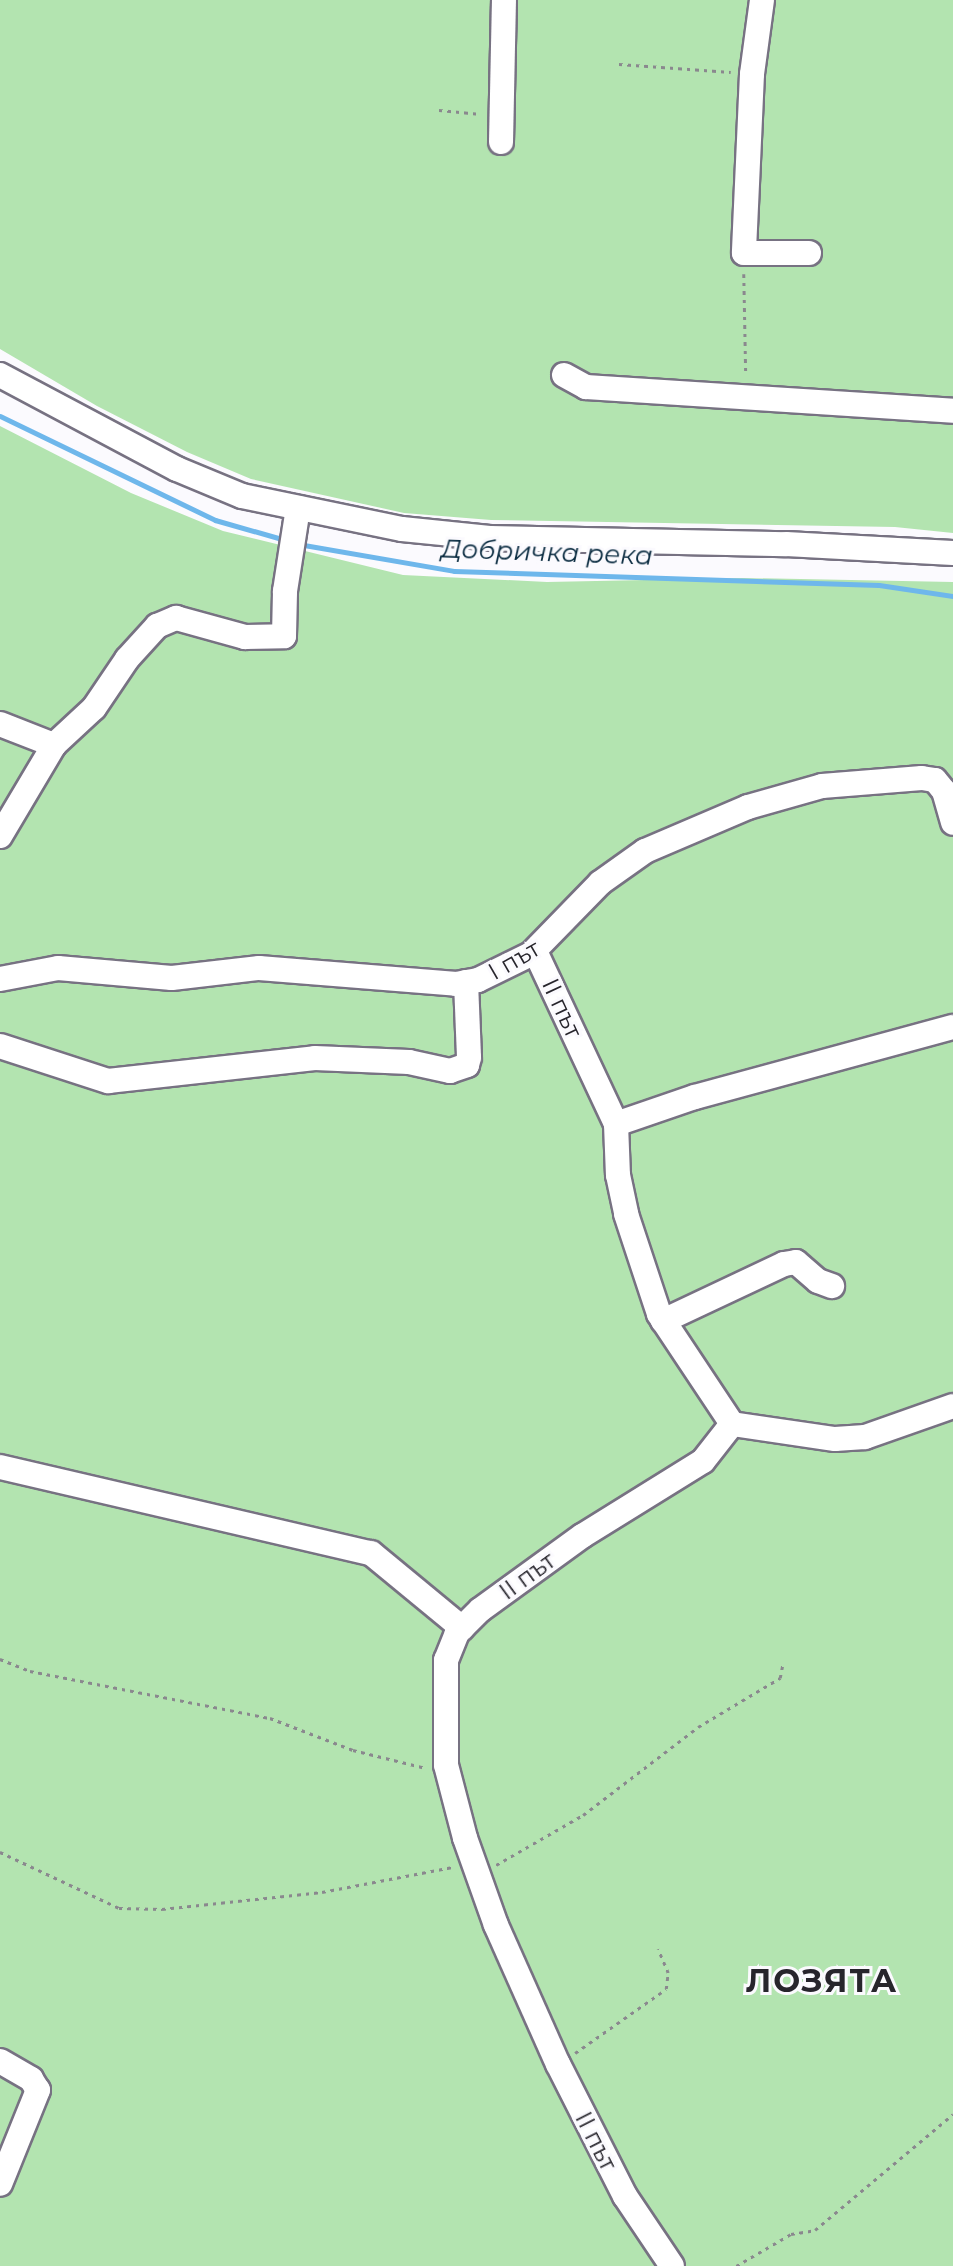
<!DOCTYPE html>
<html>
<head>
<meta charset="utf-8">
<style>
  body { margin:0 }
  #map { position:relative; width:953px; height:2266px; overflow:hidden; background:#fbfafe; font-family:Montserrat,sans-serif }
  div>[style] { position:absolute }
  .green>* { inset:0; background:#b3e4b0 }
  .stream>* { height:5px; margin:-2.5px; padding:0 2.5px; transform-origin:2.5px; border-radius:2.5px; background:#6eb7eb }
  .path>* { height:2.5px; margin-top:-1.25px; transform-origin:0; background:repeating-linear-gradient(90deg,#8a888e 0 3.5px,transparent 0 8.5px) }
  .roads { filter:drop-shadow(2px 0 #777282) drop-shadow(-2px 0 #777282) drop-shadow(0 2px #777282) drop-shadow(0 -2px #777282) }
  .minor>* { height:24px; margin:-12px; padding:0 12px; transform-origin:12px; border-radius:12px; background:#fff }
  span { translate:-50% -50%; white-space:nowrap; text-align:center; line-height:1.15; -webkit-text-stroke:6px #fbfafe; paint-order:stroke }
  .street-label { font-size:24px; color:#27252c }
  .water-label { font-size:26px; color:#0c2d42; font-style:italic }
  .district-label { font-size:32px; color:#27252c; font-weight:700; letter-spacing:2px }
</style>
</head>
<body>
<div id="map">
  <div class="green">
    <i style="clip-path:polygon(0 0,953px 0,953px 533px,895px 527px,491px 520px,404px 513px,251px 479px,187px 452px,97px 406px,0 349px)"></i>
    <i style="clip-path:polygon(0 426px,131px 493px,223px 531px,403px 575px,547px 582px,743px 578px,953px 582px,953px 2266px,0 2266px)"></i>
  </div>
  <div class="stream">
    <i style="left:0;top:416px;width:239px;rotate:25.8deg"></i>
    <i style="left:215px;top:520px;width:73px;rotate:15.9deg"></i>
    <i style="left:298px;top:544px;width:158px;rotate:9.8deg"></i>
    <i style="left:454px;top:571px;width:425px;rotate:1.9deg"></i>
    <i style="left:879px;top:585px;width:75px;rotate:8.5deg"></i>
  </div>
  <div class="path">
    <i style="left:619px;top:64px;width:112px;rotate:4.1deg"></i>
    <i style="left:439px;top:110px;width:42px;rotate:5.4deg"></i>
    <i style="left:744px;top:274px;width:101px;rotate:88.9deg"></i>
    <i style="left:0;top:1659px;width:32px;rotate:22deg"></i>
    <i style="left:30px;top:1671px;width:245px;rotate:11.1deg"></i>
    <i style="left:270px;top:1718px;width:89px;rotate:21.1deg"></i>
    <i style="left:353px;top:1750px;width:75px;rotate:13.9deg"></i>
    <i style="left:0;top:1852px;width:132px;rotate:25.2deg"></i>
    <i style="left:119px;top:1908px;width:43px;rotate:1.3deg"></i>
    <i style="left:162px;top:1909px;width:161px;rotate:-6.1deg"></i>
    <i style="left:322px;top:1892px;width:133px;rotate:-10.8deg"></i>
    <i style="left:496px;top:1865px;width:100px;rotate:-29.9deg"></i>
    <i style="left:583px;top:1815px;width:145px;rotate:-37.4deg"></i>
    <i style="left:698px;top:1727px;width:96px;rotate:-30.9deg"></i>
    <i style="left:780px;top:1678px;width:15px;rotate:-79deg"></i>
    <i style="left:575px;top:2053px;width:111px;rotate:-35.1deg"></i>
    <i style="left:666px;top:1989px;width:16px;rotate:-83deg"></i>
    <i style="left:668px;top:1973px;width:26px;rotate:-113deg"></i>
    <i style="left:736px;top:2266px;width:64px;rotate:-30.2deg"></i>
    <i style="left:791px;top:2234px;width:24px;rotate:-9deg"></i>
    <i style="left:815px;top:2230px;width:180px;rotate:-40deg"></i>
  </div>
  <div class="roads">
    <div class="minor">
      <i style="left:762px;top:0;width:75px;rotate:97.7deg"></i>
      <i style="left:752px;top:74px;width:179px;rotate:92.6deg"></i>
      <i style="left:744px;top:253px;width:65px"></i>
      <i style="left:501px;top:142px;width:142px;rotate:-88.8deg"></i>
      <i style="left:0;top:375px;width:200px;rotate:28deg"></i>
      <i style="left:177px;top:469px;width:70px;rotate:22.6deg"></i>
      <i style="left:242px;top:496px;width:163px;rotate:11.7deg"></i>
      <i style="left:402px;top:529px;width:88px;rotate:5.8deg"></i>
      <i style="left:490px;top:538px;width:296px;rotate:1.2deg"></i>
      <i style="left:786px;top:544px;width:167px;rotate:3.1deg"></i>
      <i style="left:564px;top:375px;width:25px;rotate:29deg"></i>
      <i style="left:586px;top:387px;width:368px;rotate:3.7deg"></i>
      <i style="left:0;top:724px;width:58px;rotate:21.3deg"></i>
      <i style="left:54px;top:745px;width:54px;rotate:-42.8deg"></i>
      <i style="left:94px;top:708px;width:59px;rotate:-56deg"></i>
      <i style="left:127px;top:659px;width:45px;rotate:-47.7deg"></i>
      <i style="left:157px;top:626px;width:21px;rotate:-23deg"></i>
      <i style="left:176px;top:618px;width:72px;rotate:15.4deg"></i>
      <i style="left:245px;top:637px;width:39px;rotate:-1deg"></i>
      <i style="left:284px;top:636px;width:45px;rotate:-88.7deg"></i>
      <i style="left:285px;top:591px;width:84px;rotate:-81.1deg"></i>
      <i style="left:0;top:836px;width:106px;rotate:-59.3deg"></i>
      <i style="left:535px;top:951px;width:191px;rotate:64.9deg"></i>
      <i style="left:616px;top:1124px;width:51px;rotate:87.8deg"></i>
      <i style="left:618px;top:1175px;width:40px;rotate:78deg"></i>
      <i style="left:626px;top:1214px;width:105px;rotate:71.7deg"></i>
      <i style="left:659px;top:1314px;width:132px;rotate:56.4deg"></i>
      <i style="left:732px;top:1424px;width:47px;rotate:128.1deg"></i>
      <i style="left:703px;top:1461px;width:142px;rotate:148.2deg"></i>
      <i style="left:582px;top:1536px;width:126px;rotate:144deg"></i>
      <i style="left:480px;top:1610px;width:33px;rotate:135deg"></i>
      <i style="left:457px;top:1633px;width:29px;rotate:112deg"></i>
      <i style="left:446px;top:1660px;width:105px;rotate:90deg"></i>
      <i style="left:446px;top:1765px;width:75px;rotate:75.4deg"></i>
      <i style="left:465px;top:1838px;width:92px;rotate:70.4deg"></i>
      <i style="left:496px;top:1925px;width:152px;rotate:66deg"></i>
      <i style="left:558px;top:2064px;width:148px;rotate:63.1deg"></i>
      <i style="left:625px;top:2196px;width:84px;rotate:56.1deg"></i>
      <i style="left:0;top:979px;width:59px;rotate:-10.7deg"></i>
      <i style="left:58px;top:968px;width:114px;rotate:5deg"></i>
      <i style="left:172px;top:978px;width:88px;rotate:-6.6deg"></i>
      <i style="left:259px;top:968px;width:198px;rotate:4.6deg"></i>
      <i style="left:456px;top:984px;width:22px;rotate:-10deg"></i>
      <i style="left:478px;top:980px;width:59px;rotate:-26.1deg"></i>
      <i style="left:531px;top:954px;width:99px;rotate:-45.8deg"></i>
      <i style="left:600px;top:883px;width:55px;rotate:-35.4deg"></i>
      <i style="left:645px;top:851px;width:112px;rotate:-23.1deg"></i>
      <i style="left:748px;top:807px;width:77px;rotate:-15.8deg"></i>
      <i style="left:822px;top:786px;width:100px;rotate:-4.6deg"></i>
      <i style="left:922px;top:778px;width:13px;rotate:9deg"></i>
      <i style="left:935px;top:780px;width:14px;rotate:51deg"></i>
      <i style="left:944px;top:791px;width:33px;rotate:74deg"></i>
      <i style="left:0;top:1046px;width:114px;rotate:18deg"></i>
      <i style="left:108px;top:1081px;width:208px;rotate:-6.3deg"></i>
      <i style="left:315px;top:1058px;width:94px;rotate:2.4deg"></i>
      <i style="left:409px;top:1062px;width:42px;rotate:12.4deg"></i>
      <i style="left:450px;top:1071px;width:18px;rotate:-19deg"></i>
      <i style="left:467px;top:1065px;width:8px;rotate:-76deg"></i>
      <i style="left:469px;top:1057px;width:75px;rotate:-92.3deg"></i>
      <i style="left:616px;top:1124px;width:83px;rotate:-18.9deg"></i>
      <i style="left:695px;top:1097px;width:267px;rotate:-15.2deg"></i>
      <i style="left:663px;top:1321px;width:134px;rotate:-25.2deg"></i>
      <i style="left:784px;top:1264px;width:12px;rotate:-9deg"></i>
      <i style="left:796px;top:1262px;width:29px;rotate:41deg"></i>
      <i style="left:818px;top:1281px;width:15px;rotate:20deg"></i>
      <i style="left:732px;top:1424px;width:104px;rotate:8.3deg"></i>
      <i style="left:835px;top:1439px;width:30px;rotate:-4deg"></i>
      <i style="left:865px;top:1437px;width:93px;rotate:-19.4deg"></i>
      <i style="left:0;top:1467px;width:381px;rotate:13.1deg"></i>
      <i style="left:371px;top:1553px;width:118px;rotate:39.5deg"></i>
      <i style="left:0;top:2061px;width:36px;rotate:30deg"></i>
      <i style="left:31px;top:2079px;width:13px;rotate:58deg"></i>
      <i style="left:38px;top:2090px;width:101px;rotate:112deg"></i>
    </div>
  </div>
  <div class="street-label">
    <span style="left:514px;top:960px;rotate:-30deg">І път</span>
    <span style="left:562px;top:1008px;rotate:65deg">ІІ път</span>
    <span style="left:527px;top:1576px;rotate:-36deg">ІІ път</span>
    <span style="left:596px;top:2141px;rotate:63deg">ІІ път</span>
  </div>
  <div class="water-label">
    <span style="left:547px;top:553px;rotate:2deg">Добричка река</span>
  </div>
  <div class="district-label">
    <span style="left:822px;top:1981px">ЛОЗЯТА</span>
  </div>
</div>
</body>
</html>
